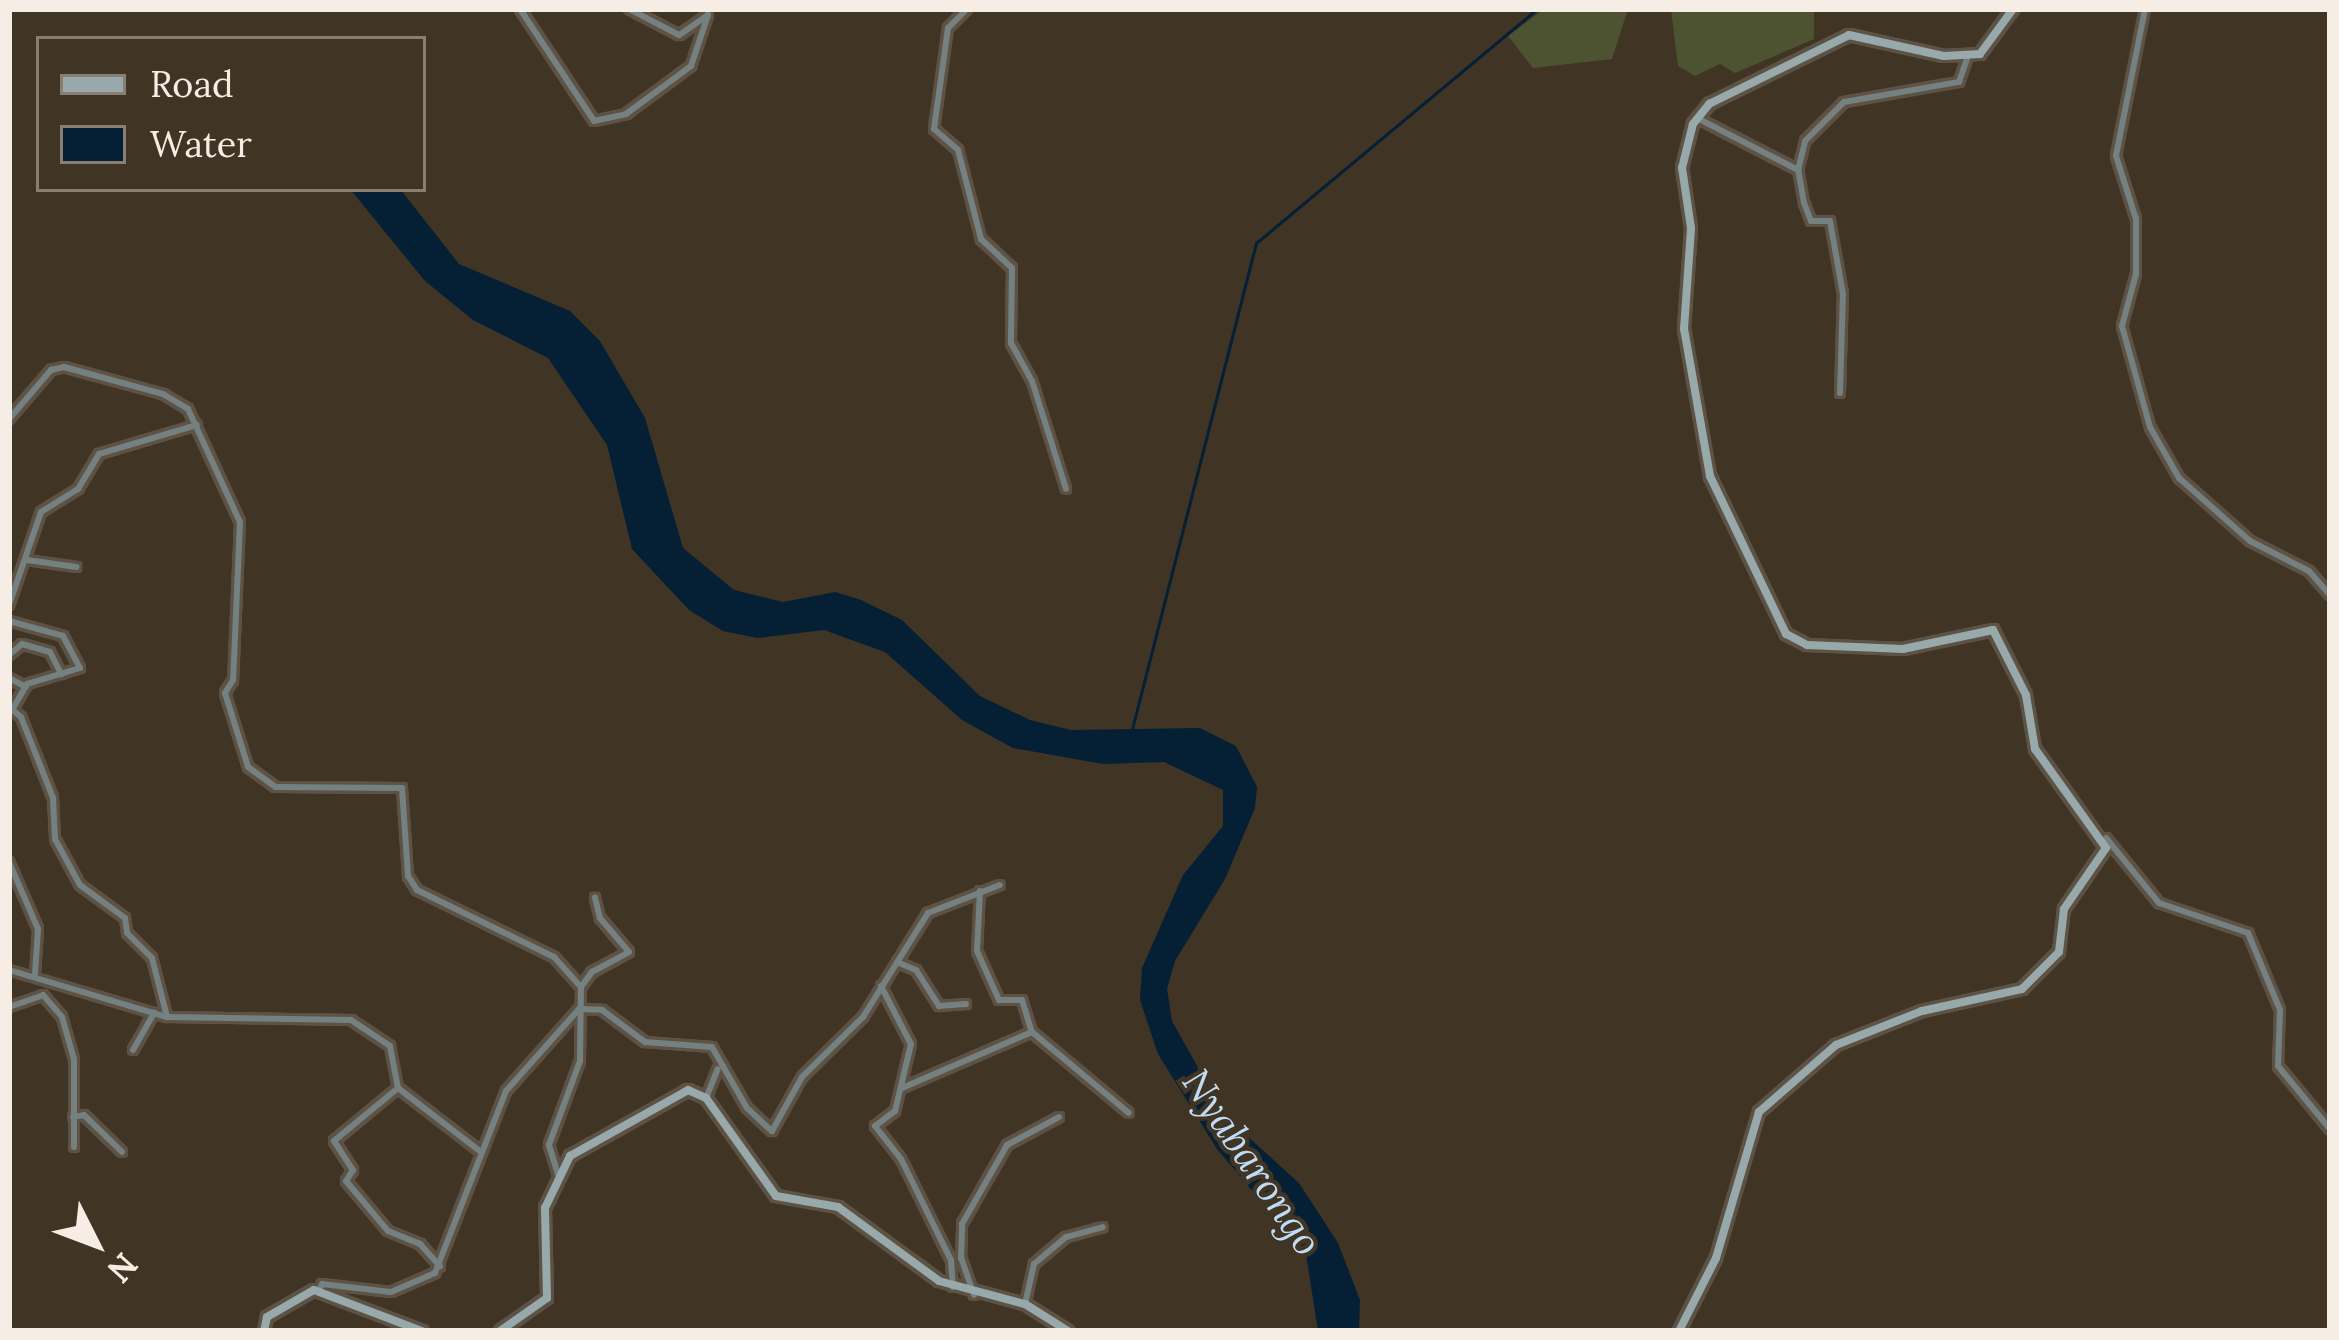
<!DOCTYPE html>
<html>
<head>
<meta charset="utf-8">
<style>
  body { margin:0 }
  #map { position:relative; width:2339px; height:1340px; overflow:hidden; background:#403425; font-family:Lora,serif }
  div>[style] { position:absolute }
  .green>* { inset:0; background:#4d5331 }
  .water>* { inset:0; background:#051f34 }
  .stream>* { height:3px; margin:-1.5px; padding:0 1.5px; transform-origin:1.5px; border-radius:1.5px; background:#051f34 }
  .roads { filter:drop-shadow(3px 0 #5d5244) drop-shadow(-3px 0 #5d5244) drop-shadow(0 3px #5d5244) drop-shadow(0 -3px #5d5244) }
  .street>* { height:6px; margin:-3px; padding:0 3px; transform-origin:3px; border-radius:3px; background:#758081 }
  .secondary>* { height:8px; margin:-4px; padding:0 4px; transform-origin:4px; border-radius:4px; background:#97a9ab }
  span { translate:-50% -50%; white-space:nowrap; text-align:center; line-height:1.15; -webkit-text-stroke:9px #403425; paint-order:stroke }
  .water-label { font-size:39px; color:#c0dbf4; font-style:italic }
  .frame { position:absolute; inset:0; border:12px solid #f6eee5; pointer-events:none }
  .legend { position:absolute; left:36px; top:36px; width:390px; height:156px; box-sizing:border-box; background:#403425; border:3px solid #897e72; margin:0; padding:15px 21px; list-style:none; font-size:36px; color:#f6eee5 }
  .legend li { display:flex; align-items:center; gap:24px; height:60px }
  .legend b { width:60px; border:3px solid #897e72 }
  .north { position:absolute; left:36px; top:1184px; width:120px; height:120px; -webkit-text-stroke:9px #403425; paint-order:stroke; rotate:132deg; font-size:33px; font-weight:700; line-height:48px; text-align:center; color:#f6eee5 }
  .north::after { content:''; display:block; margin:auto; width:42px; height:54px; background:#f6eee5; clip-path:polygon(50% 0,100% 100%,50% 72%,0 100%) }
</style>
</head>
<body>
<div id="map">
  <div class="green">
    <i style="clip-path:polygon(1544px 9px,1628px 9px,1612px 59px,1533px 68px,1508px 36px)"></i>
    <i style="clip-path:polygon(1671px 9px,1814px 9px,1814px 39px,1735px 73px,1720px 64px,1695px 76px,1678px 66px)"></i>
  </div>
  <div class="water">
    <i style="clip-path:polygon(350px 189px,400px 189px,459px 264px,570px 311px,600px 341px,645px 418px,683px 548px,734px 590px,783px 602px,835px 592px,861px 600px,902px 620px,980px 696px,1030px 720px,1071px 730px,1200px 728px,1236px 746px,1257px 787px,1255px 808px,1225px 879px,1175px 961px,1167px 989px,1172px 1021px,1225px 1116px,1299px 1183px,1338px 1243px,1360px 1300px,1359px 1331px,1318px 1331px,1306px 1254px,1217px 1149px,1158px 1054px,1140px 1000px,1142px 968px,1183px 875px,1223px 826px,1223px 790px,1164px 762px,1103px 764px,1013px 748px,962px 720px,885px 652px,824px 630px,757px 638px,723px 631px,689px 610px,632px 549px,607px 445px,548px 358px,473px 320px,425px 281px)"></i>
  </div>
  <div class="stream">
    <i style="left:1132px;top:729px;width:502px;rotate:-75.69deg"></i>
    <i style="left:1256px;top:243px;width:366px;rotate:-39.8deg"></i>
  </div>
  <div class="roads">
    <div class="street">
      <i style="left:520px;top:9px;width:134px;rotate:56.5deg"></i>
      <i style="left:594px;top:121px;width:33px;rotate:-12deg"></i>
      <i style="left:626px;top:114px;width:81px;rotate:-36.4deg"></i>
      <i style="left:691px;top:66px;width:54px;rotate:-71.6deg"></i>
      <i style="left:708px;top:15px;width:35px;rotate:145deg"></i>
      <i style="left:679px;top:35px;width:56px;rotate:-152.5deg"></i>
      <i style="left:967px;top:9px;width:27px;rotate:135deg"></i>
      <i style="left:948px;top:28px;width:102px;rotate:97.9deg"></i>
      <i style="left:934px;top:129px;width:32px;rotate:41deg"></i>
      <i style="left:958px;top:150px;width:92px;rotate:75.5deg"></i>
      <i style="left:981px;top:239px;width:42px;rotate:43.1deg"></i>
      <i style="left:1012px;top:268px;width:75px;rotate:90.8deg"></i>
      <i style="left:1011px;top:343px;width:43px;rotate:61.1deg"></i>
      <i style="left:1032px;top:381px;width:113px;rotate:72.5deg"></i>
      <i style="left:2145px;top:9px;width:150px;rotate:101.2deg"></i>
      <i style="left:2116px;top:156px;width:66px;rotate:72.4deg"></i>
      <i style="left:2136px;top:219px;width:55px;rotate:90deg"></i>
      <i style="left:2136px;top:274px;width:54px;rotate:105.1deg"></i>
      <i style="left:2122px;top:326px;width:105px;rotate:74.5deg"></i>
      <i style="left:2150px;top:427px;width:59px;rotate:60.4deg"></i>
      <i style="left:2179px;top:478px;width:95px;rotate:41.6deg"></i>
      <i style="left:2250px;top:541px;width:66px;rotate:27deg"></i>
      <i style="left:2309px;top:571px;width:32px;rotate:49deg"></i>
      <i style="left:1697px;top:118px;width:114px;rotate:27.2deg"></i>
      <i style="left:1840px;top:393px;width:99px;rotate:-88.3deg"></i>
      <i style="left:1843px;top:294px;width:74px;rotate:-100.1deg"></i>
      <i style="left:1830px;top:221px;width:19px;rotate:180deg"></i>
      <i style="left:1811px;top:221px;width:19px;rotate:-111deg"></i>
      <i style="left:1804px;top:203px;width:34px;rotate:-100deg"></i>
      <i style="left:1798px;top:170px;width:30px;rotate:-76deg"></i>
      <i style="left:1805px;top:141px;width:55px;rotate:-45deg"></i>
      <i style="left:1844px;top:102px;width:117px;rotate:-9.9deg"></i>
      <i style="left:1959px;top:82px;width:28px;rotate:-71deg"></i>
      <i style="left:9px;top:419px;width:65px;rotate:-49.4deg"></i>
      <i style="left:51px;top:370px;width:13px;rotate:-13deg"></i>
      <i style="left:64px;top:367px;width:103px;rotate:15.3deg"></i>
      <i style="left:163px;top:394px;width:29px;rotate:31deg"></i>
      <i style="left:188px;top:409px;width:124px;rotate:65.3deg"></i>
      <i style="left:240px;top:522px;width:158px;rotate:92.5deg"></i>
      <i style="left:233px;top:680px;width:15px;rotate:122deg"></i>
      <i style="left:225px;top:693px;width:77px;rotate:72.7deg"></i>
      <i style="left:248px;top:767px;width:34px;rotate:36deg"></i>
      <i style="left:276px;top:787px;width:126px;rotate:0.5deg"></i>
      <i style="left:402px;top:788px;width:88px;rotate:86.1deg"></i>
      <i style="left:408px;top:876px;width:17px;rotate:57deg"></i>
      <i style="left:417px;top:890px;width:153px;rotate:26.1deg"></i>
      <i style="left:554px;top:957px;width:40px;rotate:48deg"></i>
      <i style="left:581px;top:987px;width:74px;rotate:90.8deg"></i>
      <i style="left:580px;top:1061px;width:90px;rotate:110.3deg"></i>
      <i style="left:549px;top:1145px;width:31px;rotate:73deg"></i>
      <i style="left:27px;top:560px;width:50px;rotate:8deg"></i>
      <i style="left:9px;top:605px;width:98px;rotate:-71deg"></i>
      <i style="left:41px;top:512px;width:44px;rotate:-31.9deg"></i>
      <i style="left:78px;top:489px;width:41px;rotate:-59deg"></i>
      <i style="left:99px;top:454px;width:102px;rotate:-16.5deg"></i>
      <i style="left:9px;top:621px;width:56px;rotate:15.5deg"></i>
      <i style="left:63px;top:636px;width:36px;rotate:62deg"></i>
      <i style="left:80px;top:668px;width:55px;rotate:163.2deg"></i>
      <i style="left:27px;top:684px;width:28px;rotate:120deg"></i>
      <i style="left:9px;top:655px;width:17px;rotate:-40deg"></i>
      <i style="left:22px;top:644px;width:29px;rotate:16deg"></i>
      <i style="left:50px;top:652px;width:25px;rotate:63deg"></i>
      <i style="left:9px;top:678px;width:19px;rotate:28deg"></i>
      <i style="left:9px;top:707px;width:16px;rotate:40deg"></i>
      <i style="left:21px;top:717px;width:87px;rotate:68.4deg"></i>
      <i style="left:53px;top:798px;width:41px;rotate:87.2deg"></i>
      <i style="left:55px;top:839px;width:52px;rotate:61.5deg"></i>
      <i style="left:80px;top:885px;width:56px;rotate:36.3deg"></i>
      <i style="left:125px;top:918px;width:15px;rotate:82deg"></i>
      <i style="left:127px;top:933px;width:35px;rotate:45deg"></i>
      <i style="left:152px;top:958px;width:61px;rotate:75.7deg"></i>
      <i style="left:2106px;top:838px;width:84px;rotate:50.8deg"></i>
      <i style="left:2159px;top:903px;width:94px;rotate:18.6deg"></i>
      <i style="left:2248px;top:933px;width:83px;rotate:67.4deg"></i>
      <i style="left:2280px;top:1010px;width:56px;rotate:92deg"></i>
      <i style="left:2278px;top:1066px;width:82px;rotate:50.5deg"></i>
      <i style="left:9px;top:862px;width:73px;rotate:66.6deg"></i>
      <i style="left:38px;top:929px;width:45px;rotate:93.8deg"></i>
      <i style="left:980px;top:891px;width:60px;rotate:92.9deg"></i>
      <i style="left:977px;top:951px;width:54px;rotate:65.8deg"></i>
      <i style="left:999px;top:1000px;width:23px"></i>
      <i style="left:1022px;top:1000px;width:34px;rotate:73deg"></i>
      <i style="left:1032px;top:1032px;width:126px;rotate:39.9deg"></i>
      <i style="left:897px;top:962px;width:21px;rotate:23deg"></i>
      <i style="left:916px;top:970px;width:43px;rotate:57.4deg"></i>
      <i style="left:939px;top:1006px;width:27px;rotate:-4deg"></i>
      <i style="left:9px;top:970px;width:165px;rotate:16.6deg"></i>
      <i style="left:167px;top:1017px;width:184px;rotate:0.9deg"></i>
      <i style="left:351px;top:1020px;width:47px;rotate:33.7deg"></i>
      <i style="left:390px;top:1046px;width:43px;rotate:79.2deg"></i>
      <i style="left:398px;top:1088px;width:105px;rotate:37.6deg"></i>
      <i style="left:881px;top:986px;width:65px;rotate:62.7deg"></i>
      <i style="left:911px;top:1044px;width:69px;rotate:103.4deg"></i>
      <i style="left:895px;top:1111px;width:25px;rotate:143deg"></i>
      <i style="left:875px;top:1126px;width:42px;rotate:51.8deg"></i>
      <i style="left:901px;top:1159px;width:113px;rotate:63.7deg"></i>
      <i style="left:951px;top:1260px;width:27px;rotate:86deg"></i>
      <i style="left:581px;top:987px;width:19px;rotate:-54deg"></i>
      <i style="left:592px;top:972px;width:42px;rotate:-28.4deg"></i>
      <i style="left:629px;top:952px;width:45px;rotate:-130.5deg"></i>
      <i style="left:600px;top:918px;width:21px;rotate:-104deg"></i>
      <i style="left:9px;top:1007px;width:36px;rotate:-19deg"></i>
      <i style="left:43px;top:995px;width:29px;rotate:49deg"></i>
      <i style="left:62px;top:1017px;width:44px;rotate:74.1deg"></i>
      <i style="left:74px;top:1059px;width:88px;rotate:90deg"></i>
      <i style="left:133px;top:1050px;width:43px;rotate:-60.4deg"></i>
      <i style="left:398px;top:1088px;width:83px;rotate:140.4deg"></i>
      <i style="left:334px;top:1141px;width:35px;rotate:57deg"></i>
      <i style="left:353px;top:1170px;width:13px;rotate:122deg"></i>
      <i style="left:346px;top:1181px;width:65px;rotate:50deg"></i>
      <i style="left:388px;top:1231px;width:35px;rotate:22deg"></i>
      <i style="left:420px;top:1244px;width:30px;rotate:48deg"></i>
      <i style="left:902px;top:1088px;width:142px;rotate:-23.3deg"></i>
      <i style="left:706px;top:1098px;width:31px;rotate:-68deg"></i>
      <i style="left:73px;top:1117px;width:11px;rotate:-10deg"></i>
      <i style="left:84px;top:1115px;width:53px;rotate:44.2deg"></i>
      <i style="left:319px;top:1290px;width:7px;rotate:-63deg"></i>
      <i style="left:322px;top:1284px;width:69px;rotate:6.6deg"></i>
      <i style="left:391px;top:1292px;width:48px;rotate:-23.4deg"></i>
      <i style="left:435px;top:1273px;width:195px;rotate:-68.7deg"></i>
      <i style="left:506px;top:1091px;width:110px;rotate:-48.3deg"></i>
      <i style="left:579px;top:1009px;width:23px;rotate:2deg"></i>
      <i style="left:602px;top:1010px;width:54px;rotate:36.7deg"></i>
      <i style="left:645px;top:1042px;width:67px;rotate:4.3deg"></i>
      <i style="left:712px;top:1047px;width:70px;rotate:60.2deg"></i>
      <i style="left:747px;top:1108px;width:34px;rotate:43deg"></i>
      <i style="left:772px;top:1131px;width:62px;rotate:-60.9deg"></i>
      <i style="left:802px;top:1077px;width:86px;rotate:-44.5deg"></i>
      <i style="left:863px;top:1017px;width:123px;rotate:-58deg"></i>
      <i style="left:928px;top:913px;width:77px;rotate:-21.3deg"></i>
      <i style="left:974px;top:1295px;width:39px;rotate:-109deg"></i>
      <i style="left:961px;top:1258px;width:34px;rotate:-88deg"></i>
      <i style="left:962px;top:1224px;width:91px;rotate:-60.3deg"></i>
      <i style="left:1007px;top:1145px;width:59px;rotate:-28.3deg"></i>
      <i style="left:1025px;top:1304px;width:41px;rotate:-77.3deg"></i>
      <i style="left:1034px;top:1264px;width:42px;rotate:-40.2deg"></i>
      <i style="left:1066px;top:1237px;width:38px;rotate:-15deg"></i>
    </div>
    <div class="secondary">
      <i style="left:264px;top:1331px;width:14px;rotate:-78deg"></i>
      <i style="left:267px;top:1317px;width:54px;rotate:-29.9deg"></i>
      <i style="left:314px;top:1290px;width:116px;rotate:20.8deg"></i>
      <i style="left:500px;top:1331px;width:57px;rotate:-35.1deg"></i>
      <i style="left:547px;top:1298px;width:90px;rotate:-91.3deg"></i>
      <i style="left:545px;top:1208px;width:58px;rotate:-64.3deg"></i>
      <i style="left:570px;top:1156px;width:135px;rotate:-29.2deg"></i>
      <i style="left:688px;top:1090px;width:20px;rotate:24deg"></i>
      <i style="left:706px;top:1098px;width:120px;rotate:54.5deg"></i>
      <i style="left:776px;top:1196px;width:63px;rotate:10.1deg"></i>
      <i style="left:838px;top:1207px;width:125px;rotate:36.2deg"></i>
      <i style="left:939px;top:1281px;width:89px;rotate:15deg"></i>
      <i style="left:1025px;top:1304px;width:51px;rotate:32.1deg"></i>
      <i style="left:1679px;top:1331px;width:82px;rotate:-63.1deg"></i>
      <i style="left:1716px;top:1258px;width:152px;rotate:-73.6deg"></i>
      <i style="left:1759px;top:1112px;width:102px;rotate:-41deg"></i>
      <i style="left:1836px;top:1045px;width:92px;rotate:-21.6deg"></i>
      <i style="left:1922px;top:1011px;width:102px;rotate:-12.4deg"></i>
      <i style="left:2022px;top:989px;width:52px;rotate:-45deg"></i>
      <i style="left:2059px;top:952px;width:43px;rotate:-83.4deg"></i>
      <i style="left:2064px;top:909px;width:74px;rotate:-55.5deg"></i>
      <i style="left:2106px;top:848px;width:122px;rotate:-125.6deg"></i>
      <i style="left:2035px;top:749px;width:55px;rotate:-99.5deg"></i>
      <i style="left:2026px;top:695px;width:73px;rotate:-116.9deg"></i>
      <i style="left:1993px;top:630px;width:92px;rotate:168.1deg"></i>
      <i style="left:1903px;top:649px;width:96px;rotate:-177.6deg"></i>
      <i style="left:1807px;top:645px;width:24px;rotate:-152deg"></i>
      <i style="left:1786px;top:634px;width:175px;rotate:-115.7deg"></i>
      <i style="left:1710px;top:476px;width:149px;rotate:-100deg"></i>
      <i style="left:1684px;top:329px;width:101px;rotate:-86deg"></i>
      <i style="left:1691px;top:228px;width:61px;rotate:-98.5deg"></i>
      <i style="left:1682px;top:168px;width:45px;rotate:-76deg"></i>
      <i style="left:1693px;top:124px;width:26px;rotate:-51deg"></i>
      <i style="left:1709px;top:104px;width:156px;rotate:-26.2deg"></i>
      <i style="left:1849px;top:35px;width:97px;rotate:12.5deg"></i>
      <i style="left:1944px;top:56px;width:36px;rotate:-3deg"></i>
      <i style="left:1980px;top:54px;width:56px;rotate:-53.7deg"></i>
    </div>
  </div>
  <div class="water-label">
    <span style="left:1252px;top:1162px;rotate:56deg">Nyabarongo</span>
  </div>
  <div class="frame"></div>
  <ul class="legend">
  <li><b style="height:15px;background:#97a9ab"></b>Road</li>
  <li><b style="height:33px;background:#051f34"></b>Water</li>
  </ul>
  <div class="north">N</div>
</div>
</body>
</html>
